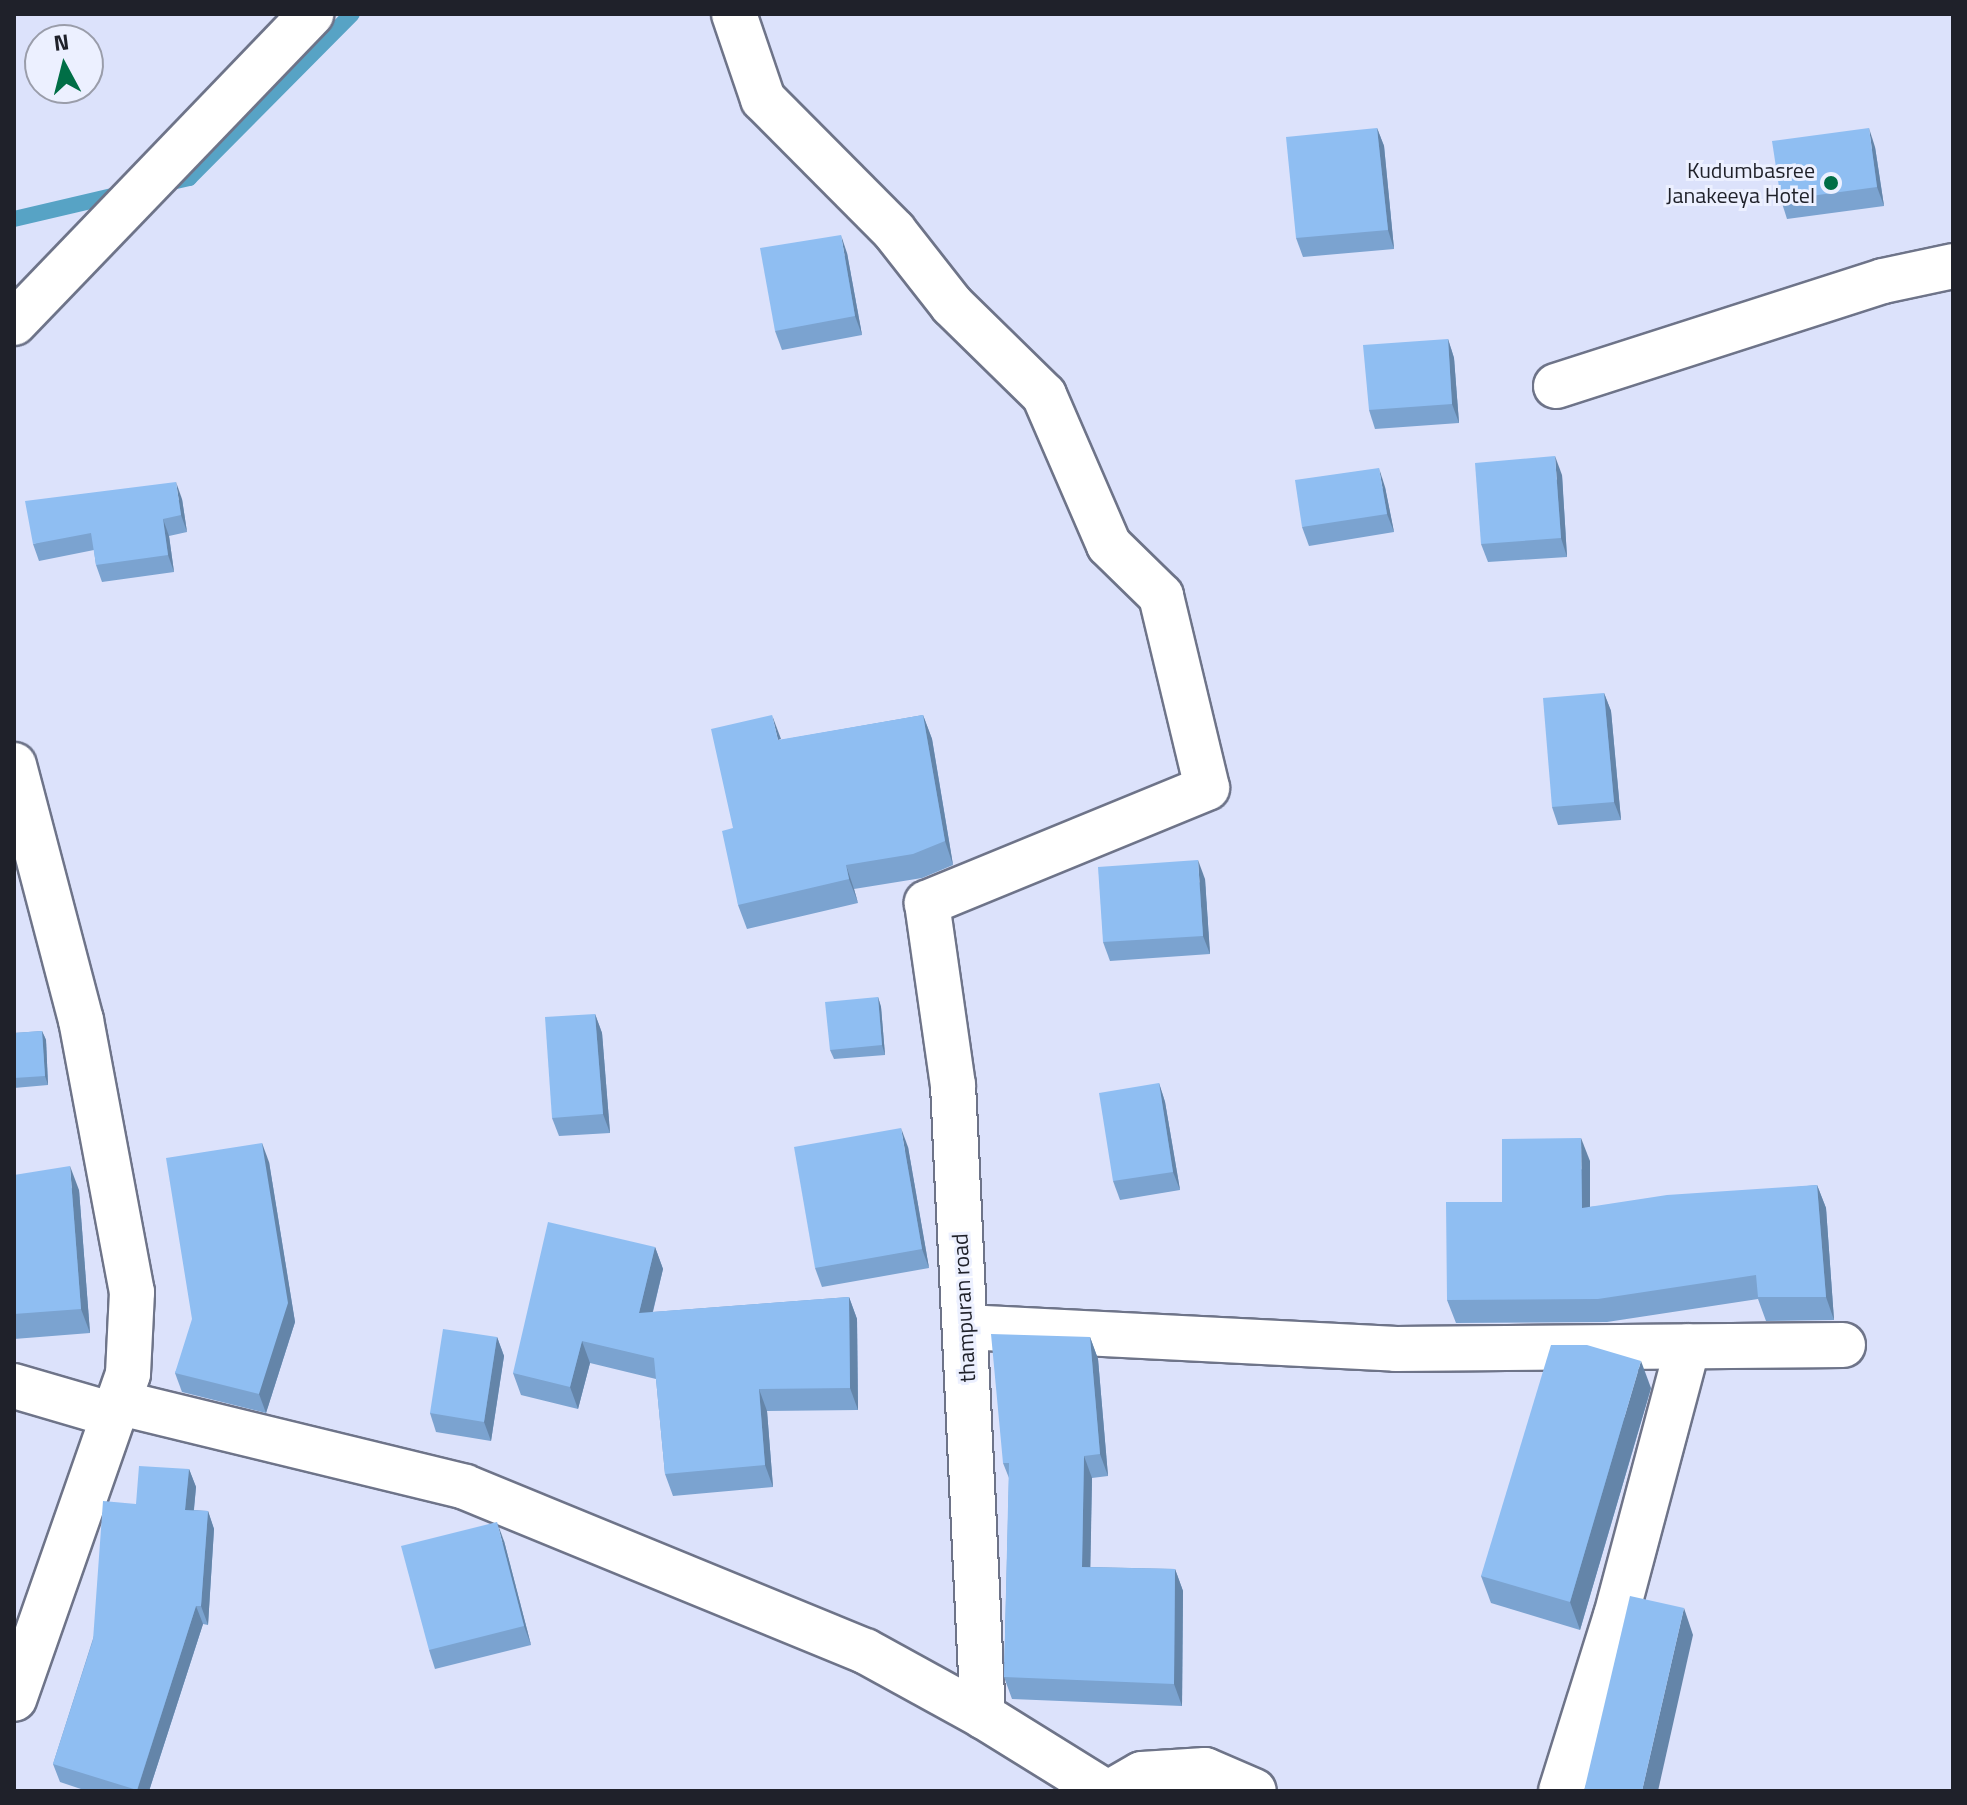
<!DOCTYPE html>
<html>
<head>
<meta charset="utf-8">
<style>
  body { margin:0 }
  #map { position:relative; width:1967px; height:1805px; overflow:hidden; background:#dce2fb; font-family:"Titillium Web",sans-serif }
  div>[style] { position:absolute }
  .stream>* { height:16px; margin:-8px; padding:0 8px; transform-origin:8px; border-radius:8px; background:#57a3c5 }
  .roads { filter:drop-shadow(2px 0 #6e7489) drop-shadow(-2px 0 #6e7489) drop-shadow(0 2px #6e7489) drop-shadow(0 -2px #6e7489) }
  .minor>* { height:44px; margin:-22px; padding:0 22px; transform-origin:22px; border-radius:22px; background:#fff }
  .wall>* { inset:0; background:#7ba3d0 }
  .shaded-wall>* { inset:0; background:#6485a9 }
  .building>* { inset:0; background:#8fbef2 }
  .dots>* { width:22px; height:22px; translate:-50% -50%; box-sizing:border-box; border:4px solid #ecf0ff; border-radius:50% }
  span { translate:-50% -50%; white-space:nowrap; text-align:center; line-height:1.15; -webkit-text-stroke:6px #ecf0ff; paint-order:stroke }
  .poi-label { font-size:22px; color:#1f212a }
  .right { translate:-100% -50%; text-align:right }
  .street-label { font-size:22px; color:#1f212a }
  .frame { position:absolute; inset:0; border:16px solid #1f212a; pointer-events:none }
  .north { position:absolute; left:24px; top:24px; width:80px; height:80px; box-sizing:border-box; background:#ecf0ff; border:2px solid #9a9daa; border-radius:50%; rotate:353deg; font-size:22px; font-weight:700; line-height:32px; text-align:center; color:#1f212a }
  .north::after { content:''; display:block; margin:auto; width:28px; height:36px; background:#006e46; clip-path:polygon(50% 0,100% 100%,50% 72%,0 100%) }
</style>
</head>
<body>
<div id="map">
  <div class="stream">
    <i style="left:163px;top:184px;width:27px;rotate:-13deg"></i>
    <i style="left:189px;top:178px;width:231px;rotate:-45.2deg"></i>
    <i style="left:14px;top:219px;width:114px;rotate:-13.2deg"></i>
  </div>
  <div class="roads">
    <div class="minor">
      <i style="left:734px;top:14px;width:90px;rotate:71.2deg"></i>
      <i style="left:763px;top:99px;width:186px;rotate:45.2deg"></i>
      <i style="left:894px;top:231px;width:94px;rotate:51.9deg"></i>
      <i style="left:952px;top:305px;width:129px;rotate:44.4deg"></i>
      <i style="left:1044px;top:395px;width:163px;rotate:66.6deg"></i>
      <i style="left:1109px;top:545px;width:73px;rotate:44.4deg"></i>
      <i style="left:1161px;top:596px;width:197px;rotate:76.5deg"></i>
      <i style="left:1207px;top:788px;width:303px;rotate:157.7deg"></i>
      <i style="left:927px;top:903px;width:184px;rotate:81.9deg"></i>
      <i style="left:953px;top:1085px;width:632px;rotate:87.28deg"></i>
      <i style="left:14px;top:323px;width:429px;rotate:-46.1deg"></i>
      <i style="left:1556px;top:386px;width:343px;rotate:-17.8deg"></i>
      <i style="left:1883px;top:281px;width:72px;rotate:-12.1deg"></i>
      <i style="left:14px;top:765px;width:264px;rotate:75.3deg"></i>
      <i style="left:81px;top:1020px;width:277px;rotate:79.4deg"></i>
      <i style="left:132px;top:1292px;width:82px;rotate:92.8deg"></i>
      <i style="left:128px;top:1374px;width:344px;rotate:109.3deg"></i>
      <i style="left:965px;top:1327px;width:432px;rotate:2.9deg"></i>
      <i style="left:1396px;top:1349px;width:447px;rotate:-0.5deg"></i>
      <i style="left:14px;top:1386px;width:103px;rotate:16.3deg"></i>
      <i style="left:117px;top:1402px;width:358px;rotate:13.7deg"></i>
      <i style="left:465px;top:1487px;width:432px;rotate:22.3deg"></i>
      <i style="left:865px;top:1651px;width:135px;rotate:28.8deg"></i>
      <i style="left:983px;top:1716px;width:142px;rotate:31.8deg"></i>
      <i style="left:1112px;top:1791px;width:34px;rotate:-30deg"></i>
      <i style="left:1142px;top:1774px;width:63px;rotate:-3.6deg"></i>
      <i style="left:1205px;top:1770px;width:53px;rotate:23.2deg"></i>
      <i style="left:1561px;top:1791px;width:183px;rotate:-72.6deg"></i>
      <i style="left:1616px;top:1616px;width:279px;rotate:-75.1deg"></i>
    </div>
  </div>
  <div class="wall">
    <i style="clip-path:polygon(1377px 128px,1384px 146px,1394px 249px,1303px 257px,1296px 238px)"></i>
    <i style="clip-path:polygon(1875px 147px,1884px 206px,1787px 219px,1781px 200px)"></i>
    <i style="clip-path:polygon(847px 253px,862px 335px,782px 350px,775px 331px)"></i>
    <i style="clip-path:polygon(1448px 339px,1454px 358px,1459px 423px,1375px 429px,1369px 410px)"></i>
    <i style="clip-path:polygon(1562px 475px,1567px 557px,1488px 562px,1481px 544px)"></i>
    <i style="clip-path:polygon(1385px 487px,1394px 532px,1309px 546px,1302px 527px)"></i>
    <i style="clip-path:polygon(182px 499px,187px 532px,169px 536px,174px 572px,102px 582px,96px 565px,94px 550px,39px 561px,33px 544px)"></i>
    <i style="clip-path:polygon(1604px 693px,1611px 711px,1621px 820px,1558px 825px,1552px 807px)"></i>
    <i style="clip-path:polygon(923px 715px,932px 739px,953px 865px,922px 878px,854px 889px,858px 903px,747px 929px,738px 905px,733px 828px,781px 740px)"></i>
    <i style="clip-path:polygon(1205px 879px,1210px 954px,1110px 961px,1103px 942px)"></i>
    <i style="clip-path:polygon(878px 997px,881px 1007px,885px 1055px,834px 1059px,830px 1050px)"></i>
    <i style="clip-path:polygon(595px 1014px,602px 1033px,610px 1133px,559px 1136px,552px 1118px)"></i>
    <i style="clip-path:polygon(42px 1031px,46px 1040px,48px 1085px,14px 1088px,14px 1033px)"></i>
    <i style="clip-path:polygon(1159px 1083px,1165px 1102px,1180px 1190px,1120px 1200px,1113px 1181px)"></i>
    <i style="clip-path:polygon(908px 1147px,929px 1268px,822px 1287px,815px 1268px)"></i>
    <i style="clip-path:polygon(1590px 1161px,1590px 1207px,1817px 1185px,1826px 1208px,1834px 1320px,1766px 1321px,1758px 1299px,1607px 1322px,1456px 1323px,1447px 1300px)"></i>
    <i style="clip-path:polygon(269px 1162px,295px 1322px,266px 1413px,182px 1392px,175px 1373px)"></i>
    <i style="clip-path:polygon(14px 1175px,79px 1190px,90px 1333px,14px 1339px)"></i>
    <i style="clip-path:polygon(655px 1247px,663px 1269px,653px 1312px,849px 1297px,857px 1319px,858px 1410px,767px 1411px,773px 1487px,673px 1496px,665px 1474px,656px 1379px,590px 1363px,578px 1409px,521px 1395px,513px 1373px)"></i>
    <i style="clip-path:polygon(497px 1337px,504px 1356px,491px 1441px,436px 1432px,430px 1413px)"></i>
    <i style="clip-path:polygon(1090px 1337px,1098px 1359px,1108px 1476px,1092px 1478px,1090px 1567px,1175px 1569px,1183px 1591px,1182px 1706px,1012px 1699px,1004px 1677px,1009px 1478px,1003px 1463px)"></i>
    <i style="clip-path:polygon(1651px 1388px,1580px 1630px,1491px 1603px,1481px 1576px)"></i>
    <i style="clip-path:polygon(189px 1469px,196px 1487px,194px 1510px,208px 1511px,214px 1529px,208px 1625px,203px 1624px,149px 1791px,87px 1791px,60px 1782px,53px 1764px,136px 1504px)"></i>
    <i style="clip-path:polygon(504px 1541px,531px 1645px,435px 1669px,429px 1650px)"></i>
  </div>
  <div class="shaded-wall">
    <i style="clip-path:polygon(1377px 128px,1384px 146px,1394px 249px,1388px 230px)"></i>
    <i style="clip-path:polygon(1869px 128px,1875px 147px,1884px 206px,1877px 187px)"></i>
    <i style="clip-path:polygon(841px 235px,847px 253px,862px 335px,855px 316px)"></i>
    <i style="clip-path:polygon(1448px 339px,1454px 358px,1459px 423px,1452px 404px)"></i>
    <i style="clip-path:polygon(1555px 456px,1562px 475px,1567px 557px,1561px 538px)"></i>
    <i style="clip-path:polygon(1379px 468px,1385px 487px,1394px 532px,1387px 514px)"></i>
    <i style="clip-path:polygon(176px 482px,182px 499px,187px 532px,181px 515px)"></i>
    <i style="clip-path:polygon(163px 519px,169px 536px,174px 572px,168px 555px)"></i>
    <i style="clip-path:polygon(1604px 693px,1611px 711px,1621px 820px,1614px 802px)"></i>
    <i style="clip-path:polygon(772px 715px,781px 739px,778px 740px)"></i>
    <i style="clip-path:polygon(923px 715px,932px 739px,953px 865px,945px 841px)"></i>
    <i style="clip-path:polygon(1198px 860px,1205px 879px,1210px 954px,1203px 936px)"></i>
    <i style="clip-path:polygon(846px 865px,854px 889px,858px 903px,849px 879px)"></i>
    <i style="clip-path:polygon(878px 997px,881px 1007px,885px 1055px,882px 1045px)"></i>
    <i style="clip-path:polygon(595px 1014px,602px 1033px,610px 1133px,603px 1114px)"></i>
    <i style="clip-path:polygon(42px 1031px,46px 1040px,48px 1085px,45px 1076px)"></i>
    <i style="clip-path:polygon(1159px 1083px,1165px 1102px,1180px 1190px,1173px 1172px)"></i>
    <i style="clip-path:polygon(901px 1128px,908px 1147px,929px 1268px,922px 1249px)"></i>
    <i style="clip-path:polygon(1581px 1138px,1590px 1161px,1590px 1231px,1582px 1208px)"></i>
    <i style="clip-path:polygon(262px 1143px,269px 1162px,295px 1322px,266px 1413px,259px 1394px)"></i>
    <i style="clip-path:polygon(70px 1166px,79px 1190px,90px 1333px,81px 1309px)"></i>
    <i style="clip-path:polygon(1817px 1185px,1826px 1208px,1834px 1320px,1826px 1297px)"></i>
    <i style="clip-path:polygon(655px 1247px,663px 1269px,647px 1335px,639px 1313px)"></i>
    <i style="clip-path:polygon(849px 1297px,857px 1319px,858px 1410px,850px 1388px)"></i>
    <i style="clip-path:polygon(497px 1337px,504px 1356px,491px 1441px,484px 1422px)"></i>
    <i style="clip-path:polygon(1090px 1337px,1098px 1359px,1108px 1476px,1100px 1454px)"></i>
    <i style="clip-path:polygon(582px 1341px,590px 1363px,578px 1409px,570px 1387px)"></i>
    <i style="clip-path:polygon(1641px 1361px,1651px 1388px,1580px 1630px,1570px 1602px)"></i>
    <i style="clip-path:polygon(759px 1389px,767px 1411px,773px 1487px,765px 1465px)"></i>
    <i style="clip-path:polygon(1084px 1456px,1092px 1478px,1090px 1589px,1082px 1567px)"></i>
    <i style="clip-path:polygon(189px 1469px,196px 1487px,192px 1528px,185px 1510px)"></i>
    <i style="clip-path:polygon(208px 1511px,214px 1529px,208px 1625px,201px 1606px)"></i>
    <i style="clip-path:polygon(497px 1522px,504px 1541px,531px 1645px,524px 1626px)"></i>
    <i style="clip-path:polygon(1175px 1569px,1183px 1591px,1182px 1706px,1174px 1684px)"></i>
    <i style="clip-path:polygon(196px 1606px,203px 1624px,149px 1791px,137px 1791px)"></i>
    <i style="clip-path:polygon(1684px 1608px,1693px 1635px,1658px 1791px,1642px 1791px)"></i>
  </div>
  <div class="building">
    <i style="clip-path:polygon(1377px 128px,1388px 230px,1296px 238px,1286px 137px)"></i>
    <i style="clip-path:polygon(1869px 128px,1877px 187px,1781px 200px,1772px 141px)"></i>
    <i style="clip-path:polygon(841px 235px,855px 316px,775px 331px,760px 248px)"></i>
    <i style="clip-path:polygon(1448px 339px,1452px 404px,1369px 410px,1363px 345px)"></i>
    <i style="clip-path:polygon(1555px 456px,1561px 538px,1481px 544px,1475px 463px)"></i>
    <i style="clip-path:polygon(1379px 468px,1387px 514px,1302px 527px,1295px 480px)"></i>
    <i style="clip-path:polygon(176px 482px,181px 515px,163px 519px,168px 555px,96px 565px,91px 533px,33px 544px,25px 501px)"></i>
    <i style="clip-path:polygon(1604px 693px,1614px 802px,1552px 807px,1543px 698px)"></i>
    <i style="clip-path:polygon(772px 715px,778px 740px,923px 715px,945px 841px,913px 854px,846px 865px,849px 879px,738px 905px,722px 831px,733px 828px,711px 729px)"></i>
    <i style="clip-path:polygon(1198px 860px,1203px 936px,1103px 942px,1098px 867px)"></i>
    <i style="clip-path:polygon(878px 997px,882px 1045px,830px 1050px,825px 1002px)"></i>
    <i style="clip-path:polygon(595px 1014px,603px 1114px,552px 1118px,545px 1017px)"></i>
    <i style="clip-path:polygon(42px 1031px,45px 1076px,14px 1078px,14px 1033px)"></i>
    <i style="clip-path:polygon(1159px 1083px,1173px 1172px,1113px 1181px,1099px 1093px)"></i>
    <i style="clip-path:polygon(901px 1128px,922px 1249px,815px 1268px,794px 1147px)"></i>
    <i style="clip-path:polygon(1581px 1138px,1582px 1208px,1667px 1195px,1817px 1185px,1826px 1297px,1758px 1297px,1756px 1275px,1598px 1299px,1447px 1300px,1446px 1202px,1502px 1202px,1502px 1139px)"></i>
    <i style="clip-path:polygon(262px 1143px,288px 1303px,259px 1394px,175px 1373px,192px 1319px,166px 1158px)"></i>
    <i style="clip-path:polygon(70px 1166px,81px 1309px,14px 1314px,14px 1175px)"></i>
    <i style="clip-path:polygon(548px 1222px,655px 1247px,639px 1313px,849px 1297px,850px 1388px,759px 1389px,765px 1465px,665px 1474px,654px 1358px,582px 1341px,570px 1387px,513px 1373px)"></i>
    <i style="clip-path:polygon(443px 1329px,497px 1337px,484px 1422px,430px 1413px)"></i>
    <i style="clip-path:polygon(991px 1334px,1090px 1337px,1100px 1454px,1084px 1456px,1082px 1567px,1175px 1569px,1174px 1684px,1004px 1677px,1009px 1463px,1003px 1463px)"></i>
    <i style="clip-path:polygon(1551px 1345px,1587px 1345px,1641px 1361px,1570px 1602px,1481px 1576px)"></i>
    <i style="clip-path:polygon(139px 1466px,189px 1469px,185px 1510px,208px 1511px,201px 1606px,196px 1606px,137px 1790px,53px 1764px,93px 1640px,103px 1501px,136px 1504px)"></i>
    <i style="clip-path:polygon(497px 1522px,524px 1626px,429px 1650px,401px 1546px)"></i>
    <i style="clip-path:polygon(1630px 1596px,1684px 1608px,1642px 1791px,1584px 1791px)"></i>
  </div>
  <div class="dots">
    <i style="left:1831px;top:183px;background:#006e46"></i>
  </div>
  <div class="poi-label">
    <span class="right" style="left:1815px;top:183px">Kudumbasree<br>Janakeeya Hotel</span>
  </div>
  <div class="street-label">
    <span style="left:964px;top:1308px;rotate:-93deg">thampuran road</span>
  </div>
  <div class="frame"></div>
  <div class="north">N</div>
</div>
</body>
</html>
